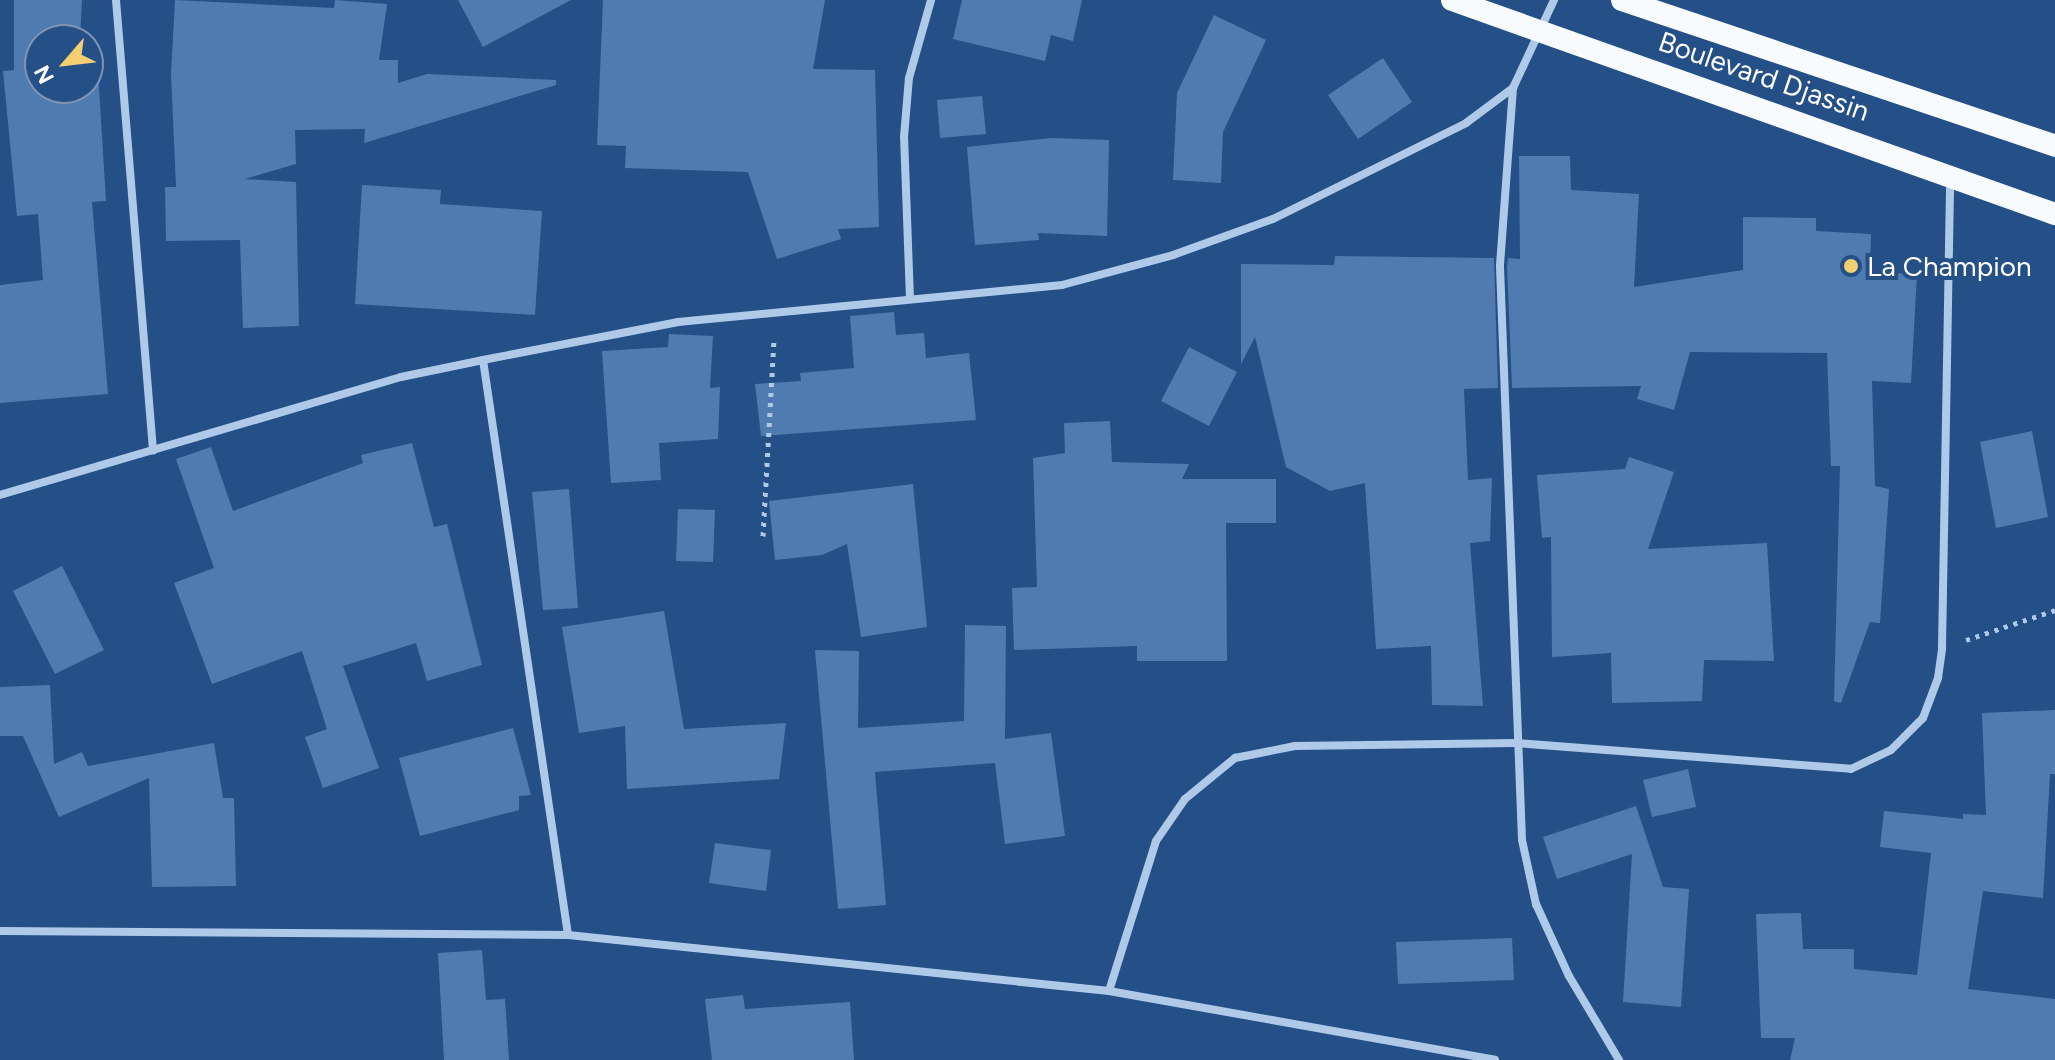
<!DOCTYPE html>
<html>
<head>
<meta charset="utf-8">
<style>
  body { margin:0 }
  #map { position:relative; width:2055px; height:1060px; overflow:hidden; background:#244f87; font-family:Figtree,sans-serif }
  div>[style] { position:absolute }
  .building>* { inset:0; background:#507bb1 }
  .path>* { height:5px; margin-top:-2.5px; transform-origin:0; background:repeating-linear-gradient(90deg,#afc9e9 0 4px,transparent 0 10px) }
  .minor>* { height:8px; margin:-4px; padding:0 4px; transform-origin:4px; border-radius:4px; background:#afc9e9 }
  .trunk>* { height:22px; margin:-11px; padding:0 11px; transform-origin:11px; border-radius:11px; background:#f8fbfe }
  .dots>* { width:22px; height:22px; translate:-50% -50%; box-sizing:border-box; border:4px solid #244f87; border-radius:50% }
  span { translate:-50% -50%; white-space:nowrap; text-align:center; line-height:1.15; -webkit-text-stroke:8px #244f87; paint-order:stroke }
  .street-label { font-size:28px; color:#fff }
  .poi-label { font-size:28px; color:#fff }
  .left { translate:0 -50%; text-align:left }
  .north { position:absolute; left:24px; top:24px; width:80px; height:80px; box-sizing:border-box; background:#244f87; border:2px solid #7c95b7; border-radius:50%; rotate:242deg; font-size:22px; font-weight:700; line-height:32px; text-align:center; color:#fff }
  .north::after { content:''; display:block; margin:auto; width:28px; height:36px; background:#f3cf72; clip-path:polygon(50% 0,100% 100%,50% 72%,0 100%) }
</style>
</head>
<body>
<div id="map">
  <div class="building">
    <i style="clip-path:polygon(14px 0,82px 0,80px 40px,40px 40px,40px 88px,88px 88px,88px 56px,97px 55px,106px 201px,92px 202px,108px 394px,0 403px,0 285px,43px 280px,38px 214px,17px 216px,3px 71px,14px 70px)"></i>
    <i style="clip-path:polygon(175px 0,334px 8px,335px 0,387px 4px,379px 60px,398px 60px,398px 83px,427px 74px,556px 80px,556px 85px,364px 143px,365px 129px,295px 130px,296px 164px,245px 179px,296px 182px,299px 326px,243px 328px,240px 240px,166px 241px,165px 187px,176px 187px,171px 74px)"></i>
    <i style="clip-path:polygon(458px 0,571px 0,483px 47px)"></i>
    <i style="clip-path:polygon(603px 0,825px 0,813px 69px,875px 70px,879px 227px,838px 229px,841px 239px,777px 259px,748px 172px,625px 168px,626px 146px,597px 145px)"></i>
    <i style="clip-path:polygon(962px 0,1082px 0,1073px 41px,1051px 35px,1045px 61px,953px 39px)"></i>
    <i style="clip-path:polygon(1214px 15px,1266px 40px,1223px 132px,1221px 183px,1173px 180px,1177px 93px)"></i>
    <i style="clip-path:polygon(1383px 58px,1412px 102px,1358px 139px,1328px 95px)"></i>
    <i style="clip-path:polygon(982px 96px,986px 134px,940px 138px,937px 100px)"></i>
    <i style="clip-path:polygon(1051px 138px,1109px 140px,1107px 236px,1038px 233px,1039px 240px,975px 245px,967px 147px)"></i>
    <i style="clip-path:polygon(1519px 156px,1570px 156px,1571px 190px,1639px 194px,1634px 287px,1743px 270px,1743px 217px,1816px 218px,1816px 231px,1871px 234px,1870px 272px,1917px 274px,1911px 383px,1872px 381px,1875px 486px,1889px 489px,1880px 623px,1870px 622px,1841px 703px,1834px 701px,1840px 466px,1831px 466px,1827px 353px,1690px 352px,1674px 410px,1637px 399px,1641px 386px,1512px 388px,1507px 267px,1508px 258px,1520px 259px)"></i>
    <i style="clip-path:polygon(362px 185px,441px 190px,440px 204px,542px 211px,535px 315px,355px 304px)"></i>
    <i style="clip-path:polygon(1335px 256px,1494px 258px,1498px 388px,1464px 389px,1468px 480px,1492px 478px,1490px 541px,1470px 543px,1483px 706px,1432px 705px,1431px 646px,1376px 649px,1365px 483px,1330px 491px,1286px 467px,1255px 337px,1241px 364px,1241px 264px,1334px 265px)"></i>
    <i style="clip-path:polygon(894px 312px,896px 335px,924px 333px,926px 358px,969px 353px,976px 420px,761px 436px,755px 384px,801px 381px,800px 373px,854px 368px,850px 316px)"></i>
    <i style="clip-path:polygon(669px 334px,713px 336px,710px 388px,720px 387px,718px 439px,659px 443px,661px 480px,611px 483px,602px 351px,668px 347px)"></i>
    <i style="clip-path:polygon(1189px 347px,1237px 372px,1209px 426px,1161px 401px)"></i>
    <i style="clip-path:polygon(1110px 421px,1112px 462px,1189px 464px,1182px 479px,1276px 479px,1276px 523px,1226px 523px,1227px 661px,1137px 661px,1137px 646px,1014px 650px,1012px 588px,1037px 587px,1033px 458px,1065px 453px,1064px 423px)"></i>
    <i style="clip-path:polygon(2032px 431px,2048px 517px,1996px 528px,1980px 442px)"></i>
    <i style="clip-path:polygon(412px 443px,434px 527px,447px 524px,482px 665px,427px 681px,416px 643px,343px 666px,379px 768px,323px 788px,305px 737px,327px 729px,302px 651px,212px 684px,174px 583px,214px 568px,176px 459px,211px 447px,233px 511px,363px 463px,361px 455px)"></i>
    <i style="clip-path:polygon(1629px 457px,1674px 472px,1648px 549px,1767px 543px,1774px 661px,1704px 660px,1702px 701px,1612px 703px,1611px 653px,1552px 657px,1551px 537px,1542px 538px,1537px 475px,1625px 469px)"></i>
    <i style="clip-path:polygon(913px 484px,927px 627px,861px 637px,847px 544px,822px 555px,775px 560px,769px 501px)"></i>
    <i style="clip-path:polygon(569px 489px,578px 608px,543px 610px,532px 492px)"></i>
    <i style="clip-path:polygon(678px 509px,715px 510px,713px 562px,676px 561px)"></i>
    <i style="clip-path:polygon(62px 566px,104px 650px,55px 674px,13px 591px)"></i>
    <i style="clip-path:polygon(664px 611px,684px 729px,786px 723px,779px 779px,627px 789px,625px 726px,579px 733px,562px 627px)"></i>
    <i style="clip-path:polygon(965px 625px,1006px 626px,1005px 739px,1051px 733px,1065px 836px,1005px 844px,995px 763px,875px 772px,886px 905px,838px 909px,815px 650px,859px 651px,858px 728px,964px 721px)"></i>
    <i style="clip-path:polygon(50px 685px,54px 764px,82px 752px,88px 766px,214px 743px,223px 798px,234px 798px,236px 886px,152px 887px,149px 778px,59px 817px,23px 736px,0 736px,0 687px)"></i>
    <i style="clip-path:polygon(2055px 710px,2055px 774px,2050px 774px,2043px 898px,1983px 891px,1968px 989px,2055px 999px,2055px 1060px,1790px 1060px,1795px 1038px,1761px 1038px,1756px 914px,1801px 913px,1803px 949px,1854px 949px,1854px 969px,1917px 975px,1931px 853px,1880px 847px,1884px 811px,1963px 819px,1963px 814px,1986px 815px,1982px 713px)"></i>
    <i style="clip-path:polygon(513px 728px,531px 795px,519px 796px,519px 810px,420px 836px,399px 758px)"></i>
    <i style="clip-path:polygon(1688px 769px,1696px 807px,1652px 817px,1643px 780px)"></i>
    <i style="clip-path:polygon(1636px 806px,1663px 887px,1689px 889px,1681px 1007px,1623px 1002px,1632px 854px,1557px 879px,1543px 837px)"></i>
    <i style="clip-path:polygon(715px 843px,771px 850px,766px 891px,709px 883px)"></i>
    <i style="clip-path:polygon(1512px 938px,1514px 980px,1398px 984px,1396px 942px)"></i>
    <i style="clip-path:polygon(482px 950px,486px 1000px,505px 999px,509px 1060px,444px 1060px,438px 953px)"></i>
    <i style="clip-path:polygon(743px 995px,745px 1009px,850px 1002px,854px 1060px,712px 1060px,705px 999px)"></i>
  </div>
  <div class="path">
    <i style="left:763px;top:536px;width:196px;rotate:-86.8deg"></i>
    <i style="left:1966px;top:640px;width:94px;rotate:-18.6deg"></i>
  </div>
  <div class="minor">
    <i style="left:116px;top:0;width:452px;rotate:85.3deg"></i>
    <i style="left:1513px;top:88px;width:179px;rotate:94.2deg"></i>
    <i style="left:1500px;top:267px;width:573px;rotate:87.8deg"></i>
    <i style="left:1522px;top:840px;width:66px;rotate:77.7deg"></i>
    <i style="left:1536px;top:904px;width:79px;rotate:65.4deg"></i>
    <i style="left:1569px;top:976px;width:98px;rotate:59.2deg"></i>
    <i style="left:910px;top:299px;width:162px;rotate:-92.1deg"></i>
    <i style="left:904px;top:137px;width:59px;rotate:-85.2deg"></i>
    <i style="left:909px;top:78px;width:81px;rotate:-74.2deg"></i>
    <i style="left:483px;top:360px;width:581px;rotate:81.59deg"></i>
    <i style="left:0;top:495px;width:418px;rotate:-16.4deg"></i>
    <i style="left:401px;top:377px;width:84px;rotate:-11.7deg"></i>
    <i style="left:483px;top:360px;width:199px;rotate:-11deg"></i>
    <i style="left:678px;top:322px;width:386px;rotate:-5.5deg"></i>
    <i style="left:1062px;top:285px;width:115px;rotate:-15.1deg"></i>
    <i style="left:1173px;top:255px;width:106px;rotate:-19.8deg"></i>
    <i style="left:1273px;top:219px;width:216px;rotate:-26.4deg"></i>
    <i style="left:1466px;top:123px;width:59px;rotate:-36.7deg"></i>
    <i style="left:1513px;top:88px;width:97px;rotate:-65deg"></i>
    <i style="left:0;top:931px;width:568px;rotate:0.4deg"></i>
    <i style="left:568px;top:935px;width:544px;rotate:5.91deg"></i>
    <i style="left:1109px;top:991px;width:392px;rotate:10.1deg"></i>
    <i style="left:1109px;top:991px;width:157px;rotate:-72.6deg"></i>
    <i style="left:1156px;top:841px;width:51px;rotate:-55.4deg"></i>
    <i style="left:1185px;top:799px;width:65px;rotate:-39.4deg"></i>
    <i style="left:1235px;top:758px;width:61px;rotate:-11.3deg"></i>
    <i style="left:1295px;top:746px;width:221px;rotate:-0.8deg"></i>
    <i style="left:1516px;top:743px;width:336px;rotate:4.4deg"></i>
    <i style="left:1851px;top:769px;width:44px;rotate:-25.4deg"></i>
    <i style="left:1891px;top:750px;width:45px;rotate:-45deg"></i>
    <i style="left:1923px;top:718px;width:43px;rotate:-69.4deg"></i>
    <i style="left:1938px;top:678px;width:30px;rotate:-82deg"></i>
    <i style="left:1942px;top:648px;width:470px;rotate:-89deg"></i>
  </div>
  <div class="trunk">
    <i style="left:1452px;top:0;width:640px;rotate:19.54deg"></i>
    <i style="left:1622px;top:0;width:457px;rotate:18.6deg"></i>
  </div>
  <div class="dots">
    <i style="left:1851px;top:266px;background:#f3cf72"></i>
  </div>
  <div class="street-label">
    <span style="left:1764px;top:76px;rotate:19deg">Boulevard Djassin</span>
  </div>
  <div class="poi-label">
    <span class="left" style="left:1867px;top:266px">La Champion</span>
  </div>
  <div class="north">N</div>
</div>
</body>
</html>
